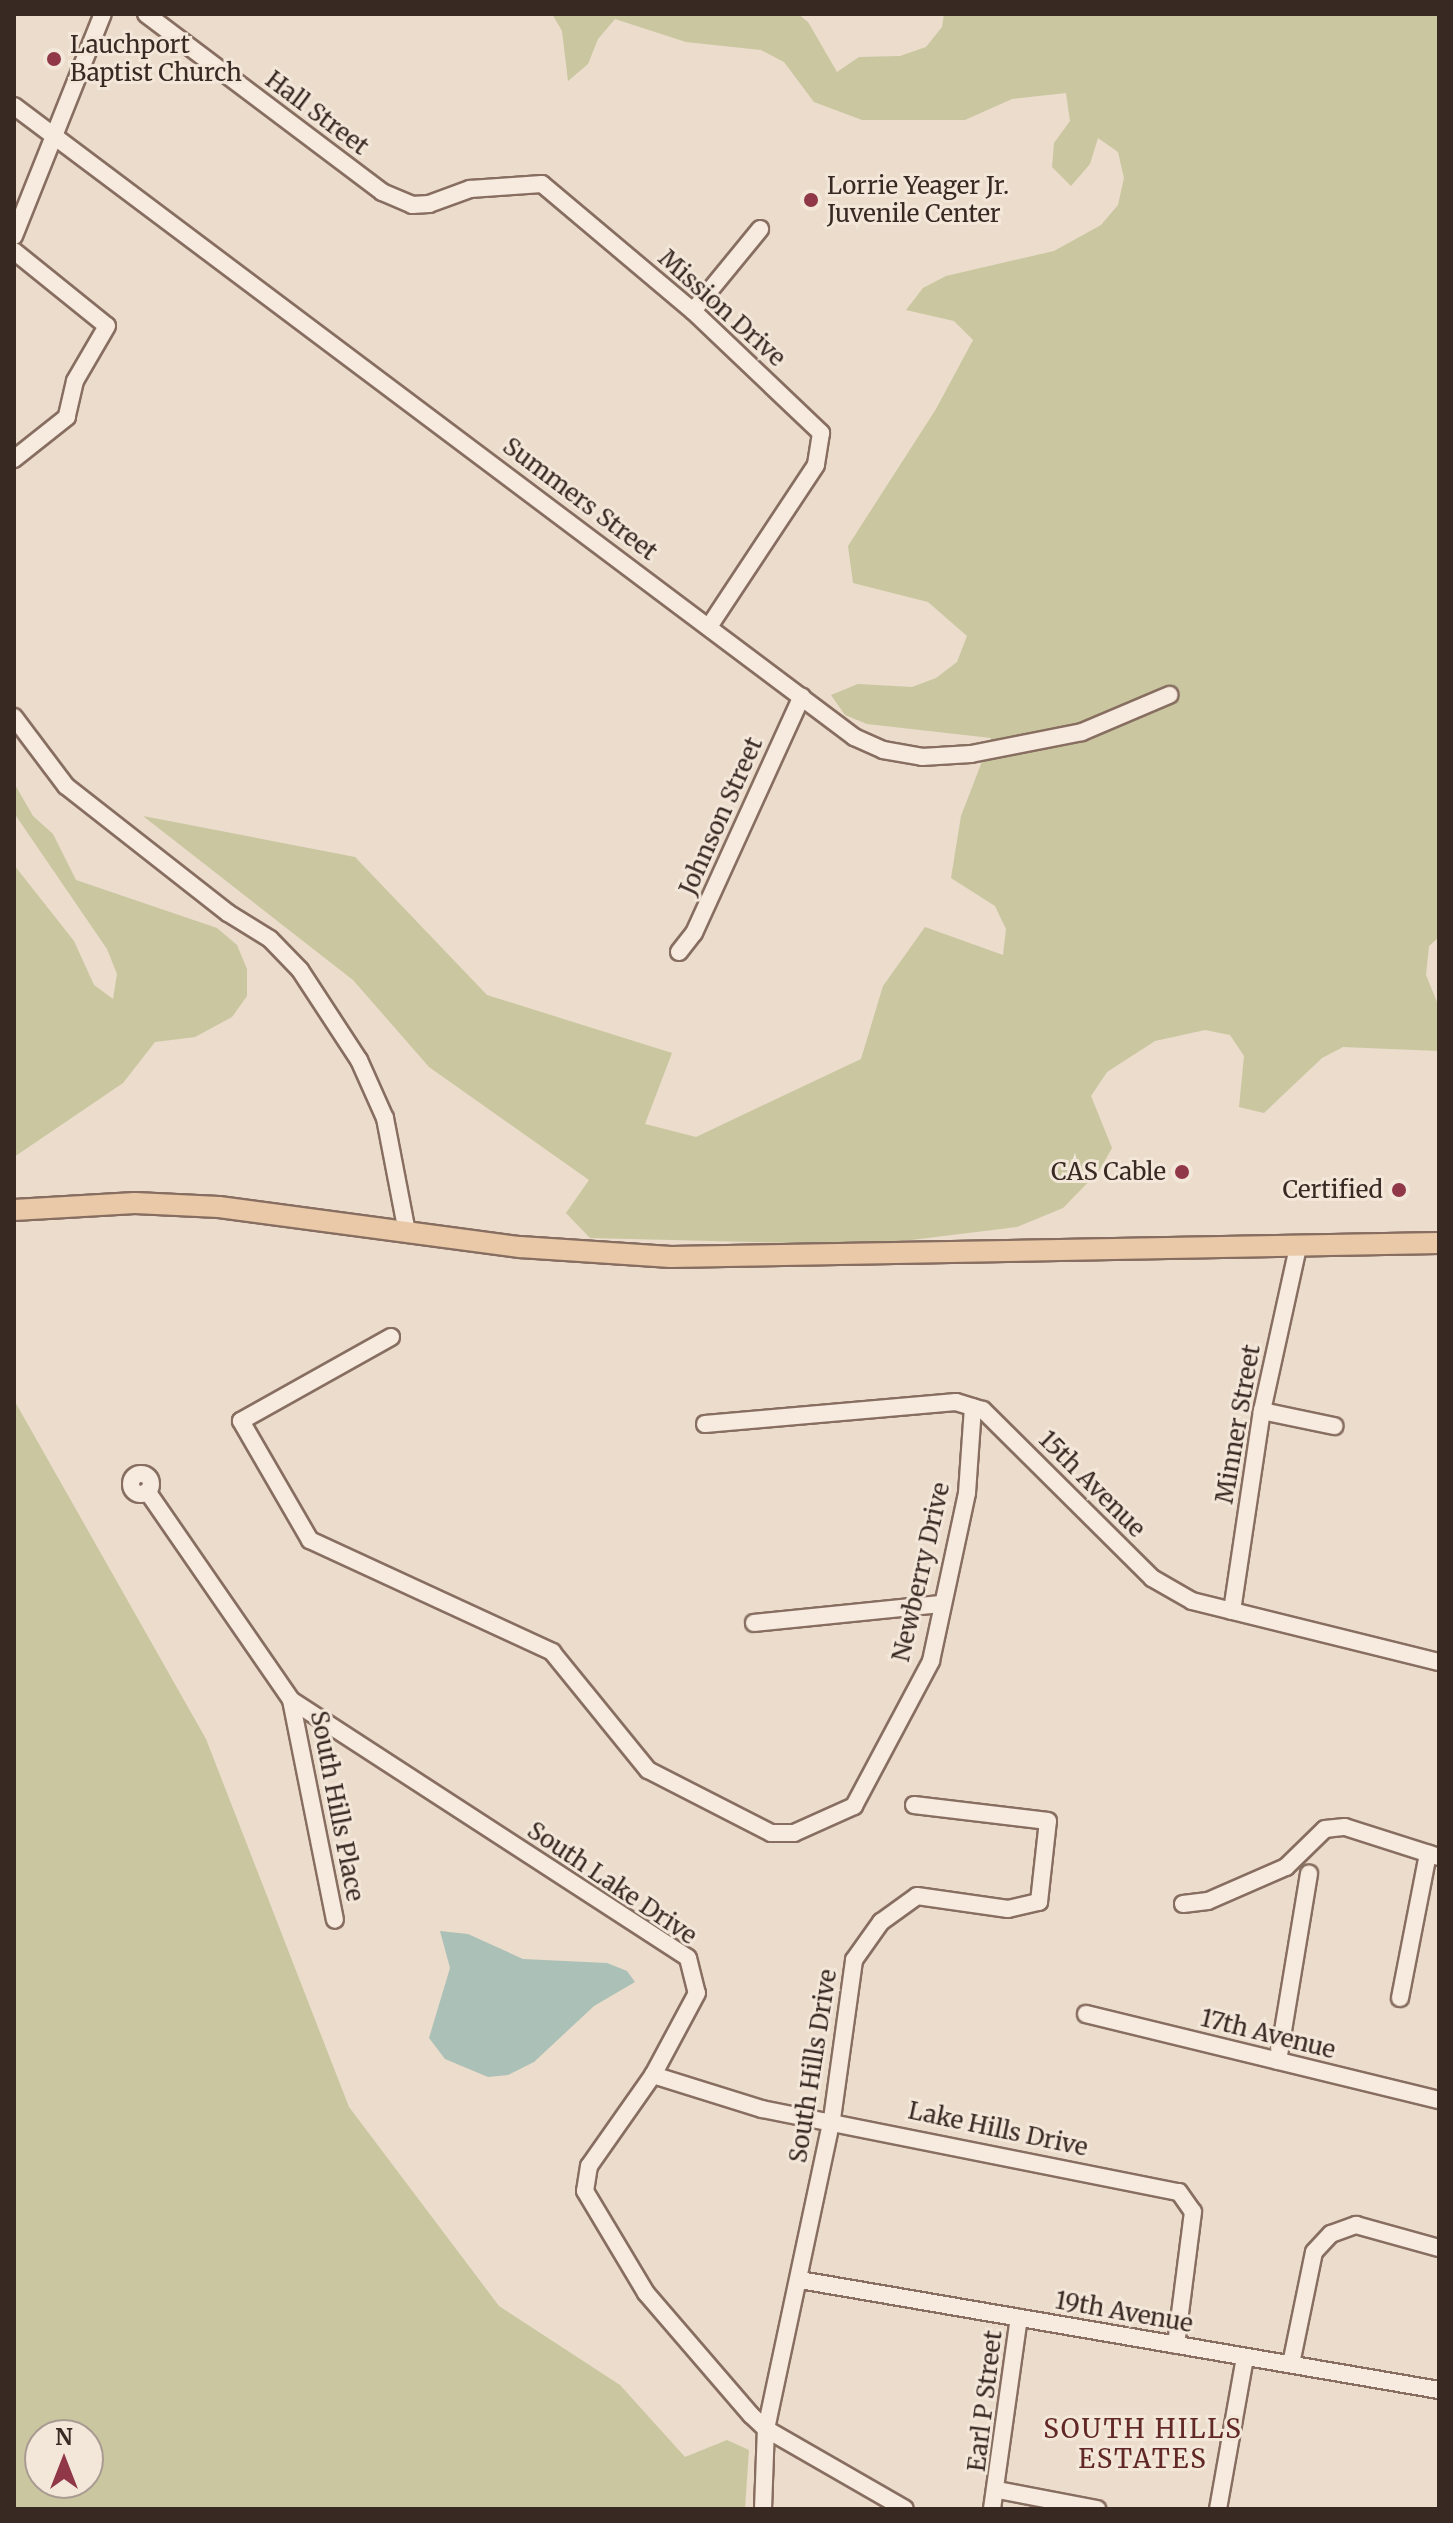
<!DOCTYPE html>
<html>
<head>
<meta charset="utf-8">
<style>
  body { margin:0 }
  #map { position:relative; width:1453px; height:2523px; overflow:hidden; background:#ebdccb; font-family:Merriweather,serif }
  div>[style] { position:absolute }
  .green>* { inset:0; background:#c9c6a0 }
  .water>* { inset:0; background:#abc0b6 }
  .roads { filter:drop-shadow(2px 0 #876e61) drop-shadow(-2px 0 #876e61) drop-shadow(0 2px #876e61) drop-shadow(0 -2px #876e61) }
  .minor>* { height:16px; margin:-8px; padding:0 8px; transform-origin:8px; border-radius:8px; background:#f6ebde }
  .minor>.ring { margin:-8px; padding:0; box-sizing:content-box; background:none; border:16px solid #f6ebde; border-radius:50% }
  .major>* { height:20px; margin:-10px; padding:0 10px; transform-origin:10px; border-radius:10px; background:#e9c9a8 }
  .dots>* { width:22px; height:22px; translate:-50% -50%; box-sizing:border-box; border:4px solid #f3e7da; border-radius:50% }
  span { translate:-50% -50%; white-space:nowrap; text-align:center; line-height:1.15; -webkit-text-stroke:6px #f3e7da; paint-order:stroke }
  .poi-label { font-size:24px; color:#392923 }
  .left { translate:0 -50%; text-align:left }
  .right { translate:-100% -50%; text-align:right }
  .street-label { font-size:24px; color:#392923 }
  .neighbourhood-label { font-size:26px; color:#612826; letter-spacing:2px }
  .frame { position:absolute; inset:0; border:16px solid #392923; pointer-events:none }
  .north { position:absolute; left:24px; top:2419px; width:80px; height:80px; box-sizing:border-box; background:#f3e7da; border:2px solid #a99b91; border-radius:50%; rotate:0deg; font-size:22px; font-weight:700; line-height:32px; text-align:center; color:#392923 }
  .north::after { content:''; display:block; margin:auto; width:28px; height:36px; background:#903748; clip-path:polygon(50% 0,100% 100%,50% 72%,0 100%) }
</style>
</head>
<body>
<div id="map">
  <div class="green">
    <i style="clip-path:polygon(552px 14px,798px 14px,808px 22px,837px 72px,859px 57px,900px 56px,926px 47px,942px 27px,944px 14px,1439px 14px,1439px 937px,1429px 946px,1426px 975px,1439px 1007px,1439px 1051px,1343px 1047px,1322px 1058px,1264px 1113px,1239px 1107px,1244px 1056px,1230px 1035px,1205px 1030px,1155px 1041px,1107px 1072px,1091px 1096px,1112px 1148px,1099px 1171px,1063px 1208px,1017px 1227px,870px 1245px,590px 1238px,566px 1213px,589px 1180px,429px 1067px,353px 980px,143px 816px,355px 857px,487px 995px,672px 1053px,645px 1124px,696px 1137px,861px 1059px,883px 986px,925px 927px,1003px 955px,1006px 929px,995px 906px,951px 878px,961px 816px,991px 738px,867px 724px,845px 715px,831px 695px,858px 684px,912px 687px,936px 678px,957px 662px,967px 636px,928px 602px,853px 583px,848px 546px,936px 409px,973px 340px,954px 321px,906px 310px,923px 288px,946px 276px,1054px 251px,1101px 225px,1118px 205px,1124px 178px,1118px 152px,1098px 138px,1090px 164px,1071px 186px,1052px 167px,1054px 143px,1070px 121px,1066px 93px,1012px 99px,965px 120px,862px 120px,814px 102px,784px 62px,761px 50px,686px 42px,615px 19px,598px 39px,588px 64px,568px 81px,562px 31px)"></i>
    <i style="clip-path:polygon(14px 783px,33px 816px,53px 834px,76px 880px,217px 928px,237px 945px,247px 969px,247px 996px,232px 1017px,195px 1037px,155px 1042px,123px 1083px,14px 1157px,14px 865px,74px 941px,94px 985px,113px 999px,117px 974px,107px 949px,14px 813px)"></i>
    <i style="clip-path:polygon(evenodd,14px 1400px,206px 1739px,349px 2107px,499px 2306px,620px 2385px,685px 2457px,727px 2440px,749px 2450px,745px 2509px,14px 2509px,14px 1400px,40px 2435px,88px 2435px,88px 2483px,40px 2483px,40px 2435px)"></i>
  </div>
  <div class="water">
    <i style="clip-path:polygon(440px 1931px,468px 1934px,523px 1959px,607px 1963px,627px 1971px,635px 1982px,594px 2006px,534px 2062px,508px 2075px,488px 2077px,445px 2059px,429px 2038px,450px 1968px)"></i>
  </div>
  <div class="roads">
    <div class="minor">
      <i style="left:146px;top:14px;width:296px;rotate:37deg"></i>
      <i style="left:382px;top:192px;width:33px;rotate:23deg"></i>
      <i style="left:412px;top:205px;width:17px;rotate:-3deg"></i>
      <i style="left:429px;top:204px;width:44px;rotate:-20.1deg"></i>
      <i style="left:470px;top:189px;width:72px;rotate:-4deg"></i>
      <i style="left:542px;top:184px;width:197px;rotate:40.1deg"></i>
      <i style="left:693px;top:311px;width:177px;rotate:43.6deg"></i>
      <i style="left:821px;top:433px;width:32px;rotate:99deg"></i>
      <i style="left:816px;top:465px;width:192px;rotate:123.5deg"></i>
      <i style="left:14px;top:106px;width:1051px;rotate:36.91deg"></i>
      <i style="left:854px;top:737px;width:32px;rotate:24deg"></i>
      <i style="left:883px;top:750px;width:40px;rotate:10deg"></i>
      <i style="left:922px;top:757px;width:49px;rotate:-3.5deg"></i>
      <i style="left:971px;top:754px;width:113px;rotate:-11.2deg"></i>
      <i style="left:1082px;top:732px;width:95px;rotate:-23deg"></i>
      <i style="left:14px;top:236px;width:239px;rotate:-68.2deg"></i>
      <i style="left:14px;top:251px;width:119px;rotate:38.9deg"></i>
      <i style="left:107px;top:326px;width:64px;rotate:120.2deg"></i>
      <i style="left:75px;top:381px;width:37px;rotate:103deg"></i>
      <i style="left:67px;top:417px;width:68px;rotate:141.6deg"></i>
      <i style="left:693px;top:311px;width:106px;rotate:-50.7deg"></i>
      <i style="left:14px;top:717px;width:86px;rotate:53deg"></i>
      <i style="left:66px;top:786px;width:206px;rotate:38.1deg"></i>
      <i style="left:228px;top:913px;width:49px;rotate:31.8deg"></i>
      <i style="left:270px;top:939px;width:43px;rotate:45.9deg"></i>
      <i style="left:300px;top:970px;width:108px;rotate:56.8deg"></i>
      <i style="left:359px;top:1060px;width:64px;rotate:65.9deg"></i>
      <i style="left:385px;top:1118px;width:116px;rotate:79.1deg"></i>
      <i style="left:679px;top:952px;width:24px;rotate:-52deg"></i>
      <i style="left:694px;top:933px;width:260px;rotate:-65.5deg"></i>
      <i style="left:391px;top:1337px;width:172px;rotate:150.8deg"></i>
      <i style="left:241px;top:1421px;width:138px;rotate:59.9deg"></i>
      <i style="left:310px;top:1540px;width:267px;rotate:24.8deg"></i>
      <i style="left:552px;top:1652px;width:152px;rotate:50.9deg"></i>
      <i style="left:648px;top:1770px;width:138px;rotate:27.1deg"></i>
      <i style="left:771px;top:1833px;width:23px"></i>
      <i style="left:794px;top:1833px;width:66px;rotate:-24.2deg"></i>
      <i style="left:854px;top:1806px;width:164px;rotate:-62deg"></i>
      <i style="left:931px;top:1661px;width:172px;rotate:-77.9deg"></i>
      <i style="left:967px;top:1493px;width:86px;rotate:-86deg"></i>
      <i style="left:1262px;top:1411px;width:74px;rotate:11.8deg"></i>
      <i style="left:705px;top:1424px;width:252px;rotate:-5deg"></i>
      <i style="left:956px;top:1402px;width:28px;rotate:17deg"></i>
      <i style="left:983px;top:1410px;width:238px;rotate:44.8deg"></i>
      <i style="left:1152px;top:1578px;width:46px;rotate:29.9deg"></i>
      <i style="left:1192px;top:1601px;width:254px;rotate:13.9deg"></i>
      <i class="ring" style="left:131px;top:1474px;width:4px;height:4px"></i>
      <i style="left:147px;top:1491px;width:254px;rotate:55.4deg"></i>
      <i style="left:291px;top:1700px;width:473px;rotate:33deg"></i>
      <i style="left:688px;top:1958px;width:36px;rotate:76deg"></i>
      <i style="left:697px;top:1993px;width:93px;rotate:118.2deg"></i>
      <i style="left:653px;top:2075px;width:111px;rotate:125.1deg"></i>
      <i style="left:589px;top:2166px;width:25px;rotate:99deg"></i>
      <i style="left:585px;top:2191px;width:119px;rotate:59.1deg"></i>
      <i style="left:646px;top:2293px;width:161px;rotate:49.3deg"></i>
      <i style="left:751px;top:2415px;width:21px;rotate:43deg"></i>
      <i style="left:766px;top:2429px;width:160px;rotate:29.9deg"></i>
      <i style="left:1232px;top:1611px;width:202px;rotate:-81.5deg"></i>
      <i style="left:1262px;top:1411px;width:168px;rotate:-77.6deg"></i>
      <i style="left:754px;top:1623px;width:187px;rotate:-5.8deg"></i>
      <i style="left:291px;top:1700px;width:224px;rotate:78.7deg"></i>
      <i style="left:1183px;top:1904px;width:25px;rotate:-7deg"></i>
      <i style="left:1208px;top:1901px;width:85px;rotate:-23.6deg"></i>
      <i style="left:1286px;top:1867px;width:54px;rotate:-44.3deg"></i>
      <i style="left:1325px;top:1829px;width:20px;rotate:-6deg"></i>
      <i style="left:1345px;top:1827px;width:99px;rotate:17.7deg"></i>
      <i style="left:1400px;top:1998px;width:147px;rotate:-79deg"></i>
      <i style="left:1086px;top:2014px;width:363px;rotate:13.7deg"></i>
      <i style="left:1278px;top:2061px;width:190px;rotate:-80.6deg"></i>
      <i style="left:653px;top:2075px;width:114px;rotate:17.3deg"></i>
      <i style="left:762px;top:2109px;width:425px;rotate:11.3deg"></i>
      <i style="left:1179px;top:2192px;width:24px;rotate:55deg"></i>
      <i style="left:1193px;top:2212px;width:134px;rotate:97.3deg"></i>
      <i style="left:800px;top:2280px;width:648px;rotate:9.77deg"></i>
      <i style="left:1291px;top:2364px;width:114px;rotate:-78.4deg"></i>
      <i style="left:1314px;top:2252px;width:25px;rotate:-47deg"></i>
      <i style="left:1331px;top:2234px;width:27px;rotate:-20deg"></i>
      <i style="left:1356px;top:2225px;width:86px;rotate:15.5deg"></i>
      <i style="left:998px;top:2490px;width:101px;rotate:10.9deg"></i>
      <i style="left:763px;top:2509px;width:80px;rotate:-87.9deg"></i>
      <i style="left:766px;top:2429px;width:317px;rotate:-78deg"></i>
      <i style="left:832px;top:2119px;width:161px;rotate:-82.1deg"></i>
      <i style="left:854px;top:1960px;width:47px;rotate:-54.6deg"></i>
      <i style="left:881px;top:1922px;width:44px;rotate:-35.8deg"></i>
      <i style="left:917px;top:1896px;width:92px;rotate:8.1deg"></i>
      <i style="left:1008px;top:1909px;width:32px;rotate:-13deg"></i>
      <i style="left:1039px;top:1902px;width:81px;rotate:-83.7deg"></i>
      <i style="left:1048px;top:1821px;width:135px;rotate:-173.2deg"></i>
      <i style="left:992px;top:2509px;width:193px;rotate:-82deg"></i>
      <i style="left:1218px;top:2509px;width:154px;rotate:-79.9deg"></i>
    </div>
    <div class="major">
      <i style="left:14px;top:1210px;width:121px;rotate:-3.3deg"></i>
      <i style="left:135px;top:1203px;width:84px;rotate:2.7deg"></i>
      <i style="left:219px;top:1207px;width:304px;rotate:7.6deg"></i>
      <i style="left:520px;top:1247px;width:151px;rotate:3.8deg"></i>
      <i style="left:671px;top:1257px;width:768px;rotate:-1.04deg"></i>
    </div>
  </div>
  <div class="dots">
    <i style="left:54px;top:59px;background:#903748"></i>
    <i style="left:811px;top:200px;background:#903748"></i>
    <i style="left:1182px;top:1172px;background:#903748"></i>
    <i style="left:1399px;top:1190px;background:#903748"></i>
  </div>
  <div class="poi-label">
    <span class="left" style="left:70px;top:59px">Lauchport<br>Baptist Church</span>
    <span class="left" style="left:827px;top:200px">Lorrie Yeager Jr.<br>Juvenile Center</span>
    <span class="right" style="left:1166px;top:1172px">CAS Cable</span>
    <span class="right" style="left:1383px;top:1190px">Certified</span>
  </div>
  <div class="street-label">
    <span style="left:317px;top:113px;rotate:37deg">Hall Street</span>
    <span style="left:722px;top:308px;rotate:42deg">Mission Drive</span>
    <span style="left:580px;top:499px;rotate:37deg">Summers Street</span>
    <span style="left:721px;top:816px;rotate:-66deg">Johnson Street</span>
    <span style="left:1238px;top:1424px;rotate:-80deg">Minner Street</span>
    <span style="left:1092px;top:1484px;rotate:45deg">15th Avenue</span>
    <span style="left:921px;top:1572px;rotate:-77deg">Newberry Drive</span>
    <span style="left:337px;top:1806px;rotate:79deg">South Hills Place</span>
    <span style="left:612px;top:1883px;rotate:34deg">South Lake Drive</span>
    <span style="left:1268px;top:2034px;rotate:14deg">17th Avenue</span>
    <span style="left:813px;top:2066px;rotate:-81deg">South Hills Drive</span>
    <span style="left:998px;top:2129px;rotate:12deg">Lake Hills Drive</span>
    <span style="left:1124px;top:2312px;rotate:10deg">19th Avenue</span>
    <span style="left:985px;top:2401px;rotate:-83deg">Earl P Street</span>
  </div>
  <div class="neighbourhood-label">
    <span style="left:1143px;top:2444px">SOUTH HILLS<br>ESTATES</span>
  </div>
  <div class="frame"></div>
  <div class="north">N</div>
</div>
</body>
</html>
